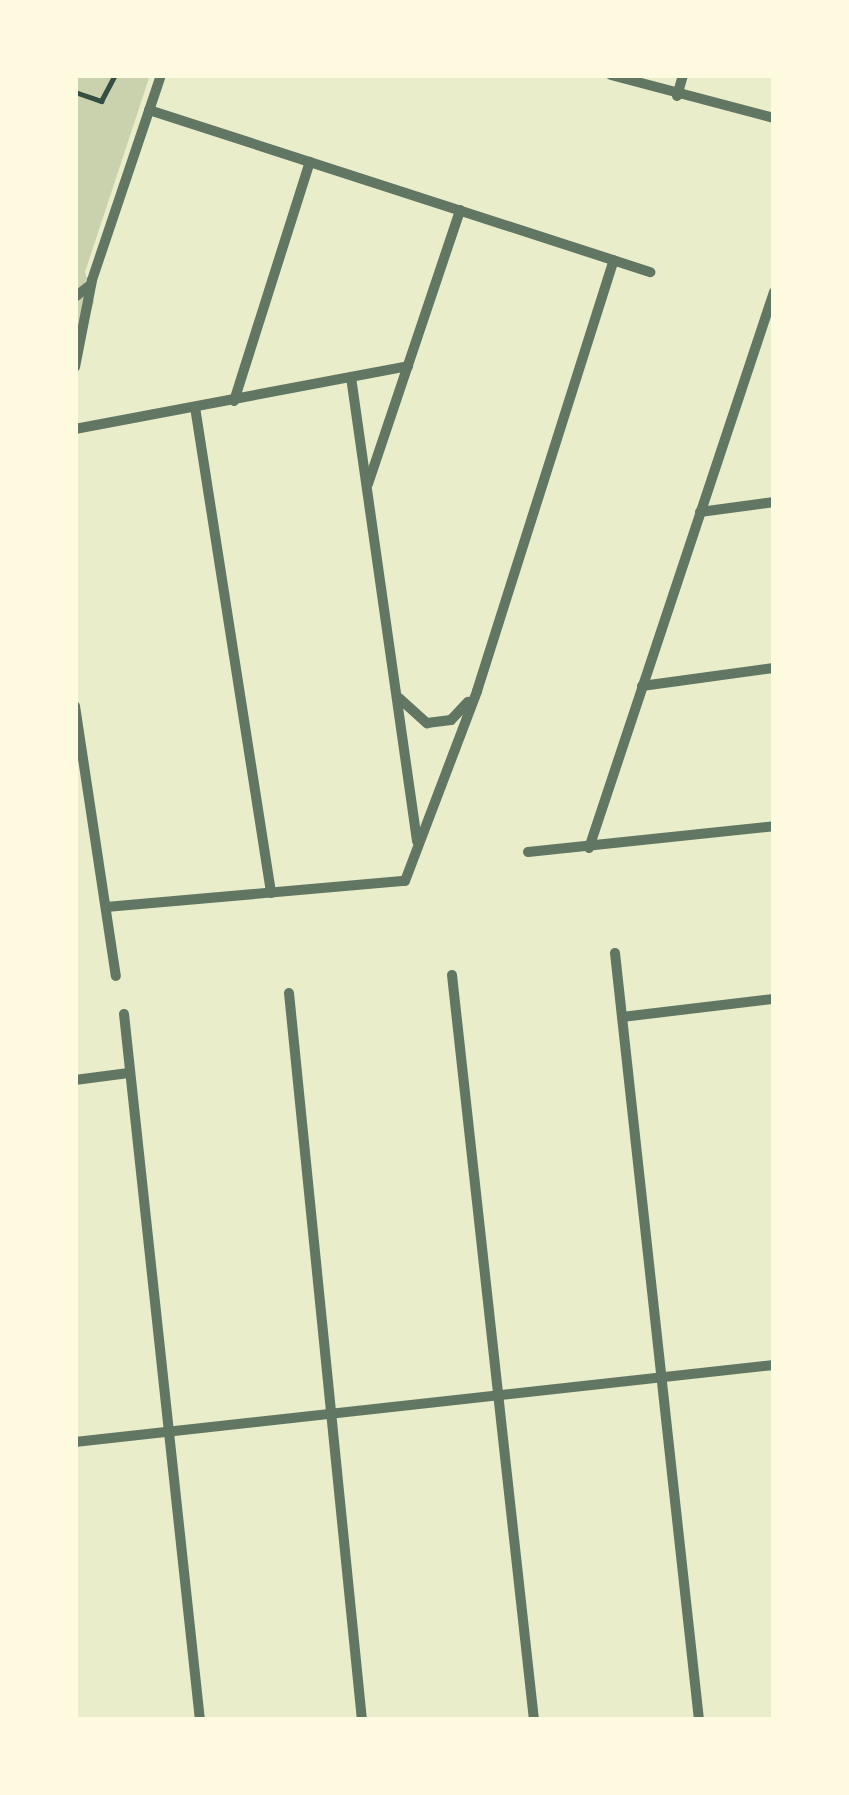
<!DOCTYPE html>
<html>
<head>
<meta charset="utf-8">
<style>
  body { margin:0 }
  #map { position:relative; width:849px; height:1795px; overflow:hidden; background:#e9edc9; font-family:"Noto Sans",sans-serif }
  div>[style] { position:absolute }
  .green>* { inset:0; background:#cad2ad }
  .path>* { height:5px; margin:-2.5px; padding:0 2.5px; transform-origin:2.5px; border-radius:2.5px; background:#344e41 }
  .minor>* { height:10px; margin:-5px; padding:0 5px; transform-origin:5px; border-radius:5px; background:#617663 }
  span { translate:-50% -50%; white-space:nowrap; text-align:center; line-height:1.15; -webkit-text-stroke:8px #fefae0; paint-order:stroke }
  .frame { position:absolute; inset:0; border:78px solid #fefae0; pointer-events:none }
</style>
</head>
<body>
<div id="map">
  <div class="green">
    <i style="clip-path:polygon(75px 75px,150px 75px,85px 272px,94px 302px,75px 360px)"></i>
  </div>
  <div class="path">
    <i style="left:75px;top:92px;width:28px;rotate:19deg"></i>
    <i style="left:101px;top:101px;width:30px;rotate:-62deg"></i>
  </div>
  <div class="minor">
    <i style="left:611px;top:75px;width:169px;rotate:14.8deg"></i>
    <i style="left:677px;top:96px;width:22px;rotate:-74deg"></i>
    <i style="left:149px;top:110px;width:527px;rotate:17.92deg"></i>
    <i style="left:75px;top:297px;width:18px;rotate:-38deg"></i>
    <i style="left:75px;top:367px;width:89px;rotate:-78.9deg"></i>
    <i style="left:92px;top:280px;width:216px;rotate:-71.4deg"></i>
    <i style="left:351px;top:377px;width:469px;rotate:81.9deg"></i>
    <i style="left:234px;top:401px;width:251px;rotate:-72.4deg"></i>
    <i style="left:195px;top:407px;width:492px;rotate:81.1deg"></i>
    <i style="left:75px;top:429px;width:339px;rotate:-10.7deg"></i>
    <i style="left:368px;top:484px;width:289px;rotate:-71.4deg"></i>
    <i style="left:700px;top:512px;width:75px;rotate:-7.7deg"></i>
    <i style="left:642px;top:686px;width:133px;rotate:-7.8deg"></i>
    <i style="left:399px;top:698px;width:38px;rotate:42deg"></i>
    <i style="left:427px;top:723px;width:24px;rotate:-7deg"></i>
    <i style="left:451px;top:720px;width:25px;rotate:-47deg"></i>
    <i style="left:75px;top:706px;width:273px;rotate:81.4deg"></i>
    <i style="left:589px;top:848px;width:586px;rotate:-71.6deg"></i>
    <i style="left:528px;top:852px;width:247px;rotate:-6deg"></i>
    <i style="left:106px;top:907px;width:300px;rotate:-5deg"></i>
    <i style="left:405px;top:881px;width:203px;rotate:-69.2deg"></i>
    <i style="left:477px;top:691px;width:452px;rotate:-72.4deg"></i>
    <i style="left:615px;top:953px;width:772px;rotate:83.75deg"></i>
    <i style="left:452px;top:975px;width:749px;rotate:83.72deg"></i>
    <i style="left:289px;top:993px;width:731px;rotate:84.27deg"></i>
    <i style="left:124px;top:1014px;width:710px;rotate:83.86deg"></i>
    <i style="left:622px;top:1017px;width:153px;rotate:-6.8deg"></i>
    <i style="left:75px;top:1080px;width:54px;rotate:-7.4deg"></i>
    <i style="left:75px;top:1442px;width:703px;rotate:-6.29deg"></i>
  </div>
  <div class="frame"></div>
</div>
</body>
</html>
